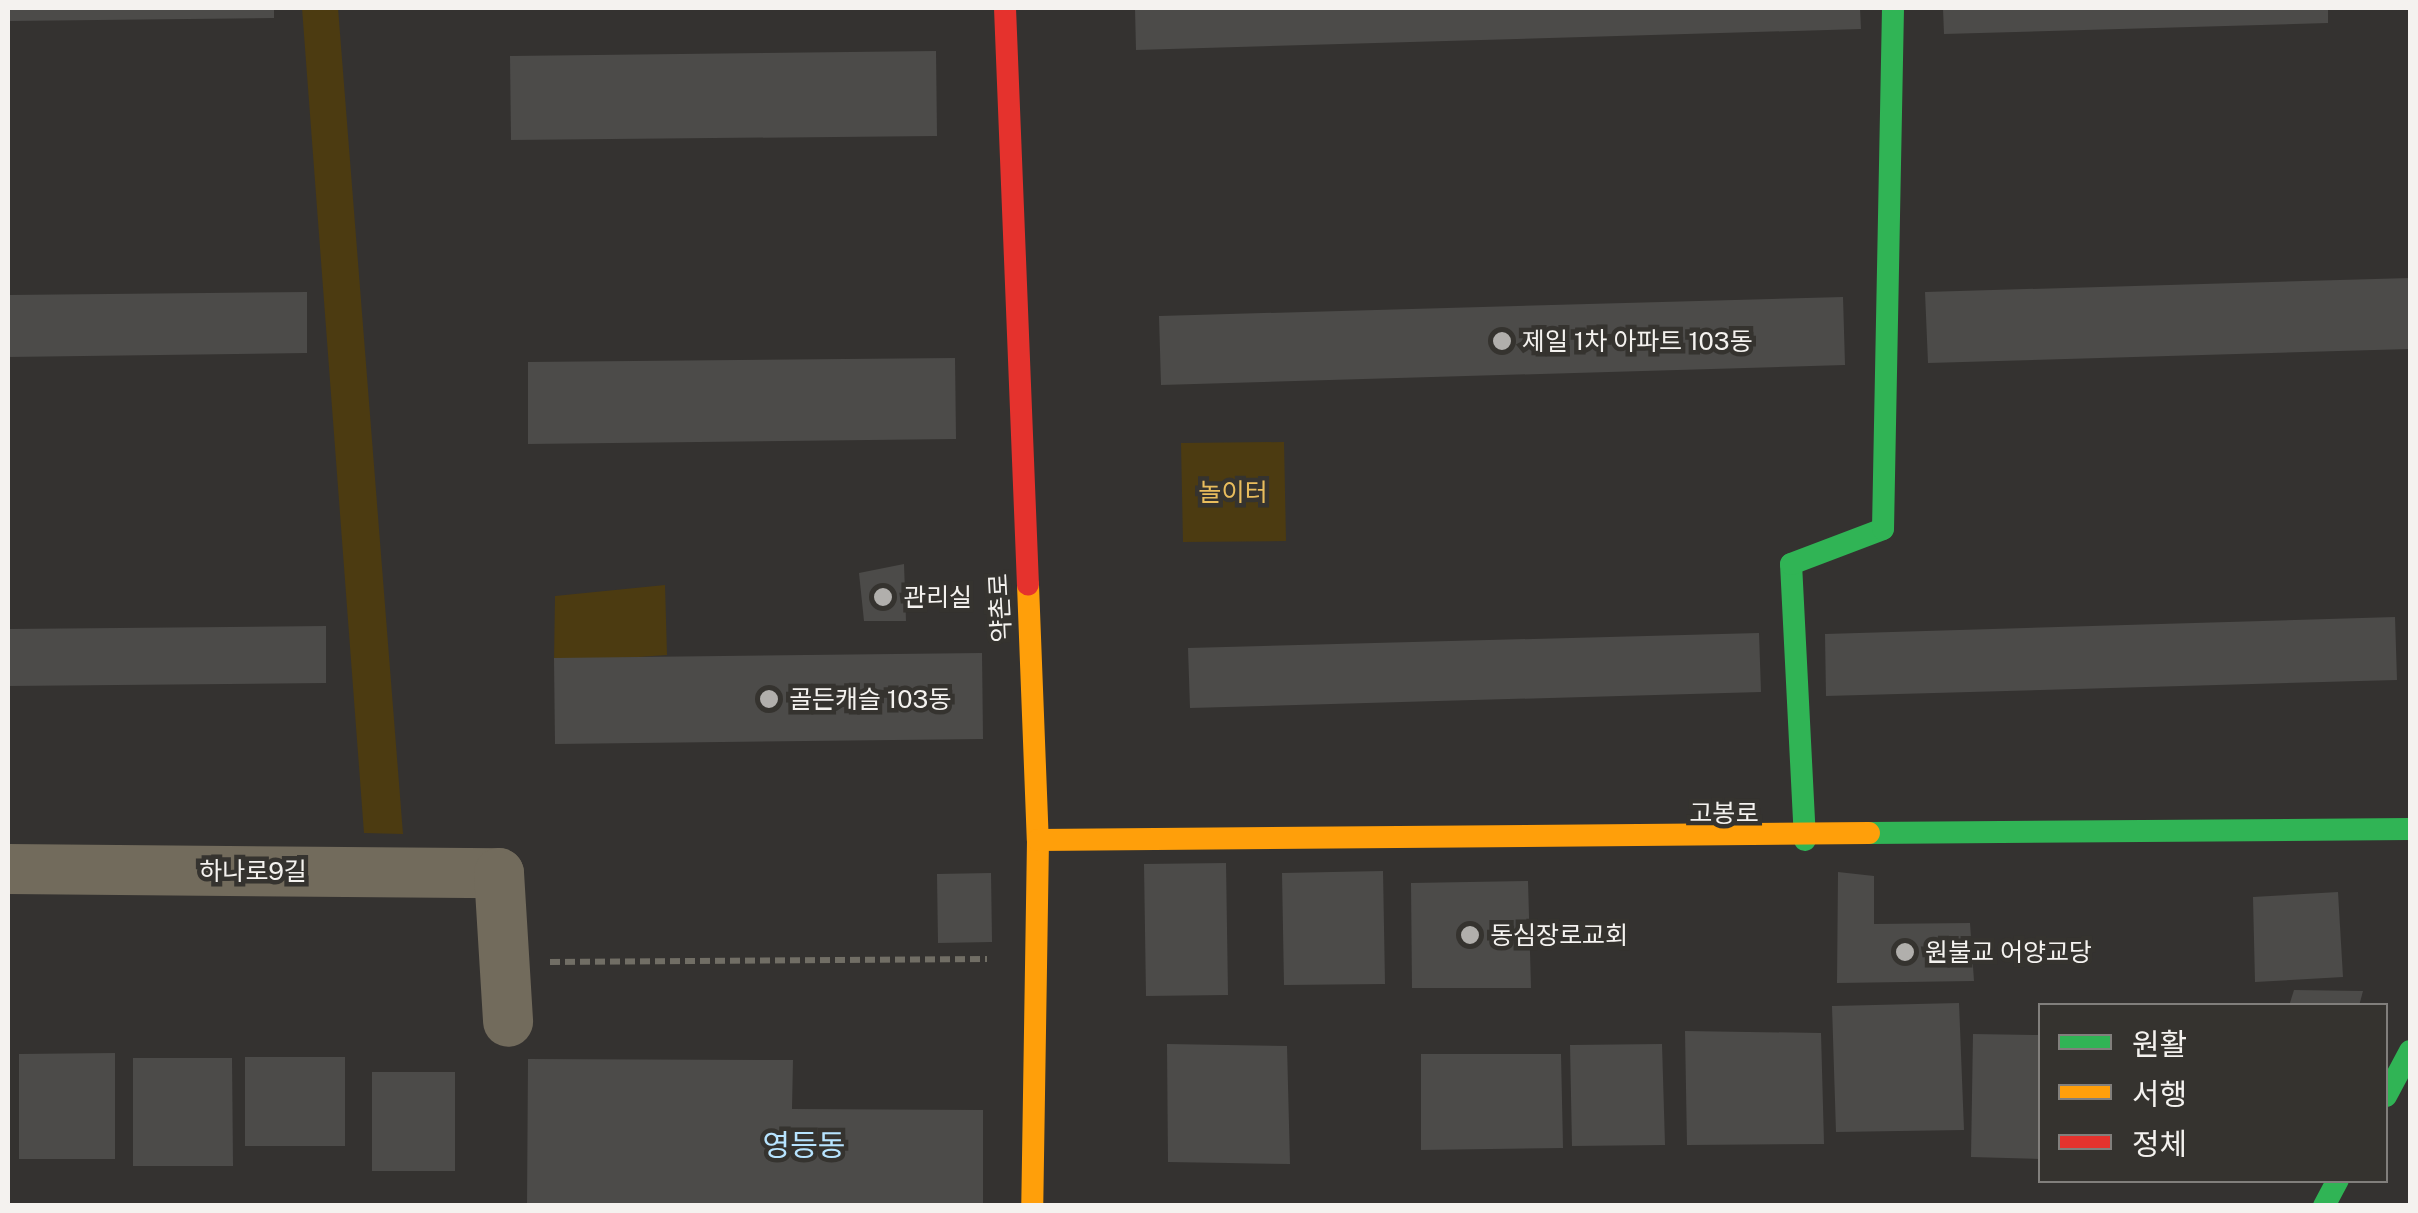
<!DOCTYPE html>
<html>
<head>
<meta charset="utf-8">
<style>
  body { margin:0 }
  #map { position:relative; width:2418px; height:1213px; overflow:hidden; background:#343230; font-family:"Public Sans","Noto Sans KR",sans-serif }
  div>[style] { position:absolute }
  .green>* { inset:0; background:#4c3b11 }
  .building>* { inset:0; background:#4c4b49 }
  .path>* { height:6px; margin-top:-3px; transform-origin:0; background:repeating-linear-gradient(90deg,#716e65 0 10px,transparent 0 15px) }
  .street>* { height:50px; margin:-25px; padding:0 25px; transform-origin:25px; border-radius:25px; background:#726b5c }
  .fast>* { height:22px; margin:-11px; padding:0 11px; transform-origin:11px; border-radius:11px; background:#30b455 }
  .slow>* { height:22px; margin:-11px; padding:0 11px; transform-origin:11px; border-radius:11px; background:#ff9f0a }
  .jam>* { height:22px; margin:-11px; padding:0 11px; transform-origin:11px; border-radius:11px; background:#e5322d }
  .dots>* { width:28px; height:28px; translate:-50% -50%; box-sizing:border-box; border:5px solid #35332f; border-radius:50% }
  span { translate:-50% -50%; white-space:nowrap; text-align:center; line-height:1.15; -webkit-text-stroke:9px #35332f; paint-order:stroke }
  .poi-label { font-size:25px; color:#f4f2ef }
  .left { translate:0 -50%; text-align:left }
  .park-label { font-size:25px; color:#e9bd5d }
  .street-label { font-size:25px; color:#f4f2ef }
  .quarter-label { font-size:30px; color:#b7e4ff }
  .frame { position:absolute; inset:0; border:10px solid #f4f2ef; pointer-events:none }
  .legend { position:absolute; left:2038px; top:1003px; width:350px; height:180px; box-sizing:border-box; background:#35332f; border:2px solid #817f7c; margin:0; padding:12px 18px; list-style:none; font-size:30px; color:#f4f2ef }
  .legend li { display:flex; align-items:center; gap:20px; height:50px }
  .legend b { width:50px; border:2px solid #817f7c }
</style>
</head>
<body>
<div id="map">
  <div class="green">
    <i style="clip-path:polygon(302px 8px,338px 8px,403px 834px,364px 833px)"></i>
    <i style="clip-path:polygon(1284px 442px,1286px 541px,1183px 542px,1181px 443px)"></i>
    <i style="clip-path:polygon(665px 585px,667px 655px,554px 663px,555px 596px)"></i>
  </div>
  <div class="building">
    <i style="clip-path:polygon(8px 8px,274px 8px,274px 18px,8px 21px)"></i>
    <i style="clip-path:polygon(1135px 8px,1860px 8px,1861px 29px,1136px 50px)"></i>
    <i style="clip-path:polygon(1943px 8px,2328px 8px,2328px 23px,1944px 34px)"></i>
    <i style="clip-path:polygon(936px 51px,937px 136px,511px 140px,510px 56px)"></i>
    <i style="clip-path:polygon(2410px 278px,2410px 349px,1928px 363px,1925px 292px)"></i>
    <i style="clip-path:polygon(307px 292px,307px 353px,8px 357px,8px 295px)"></i>
    <i style="clip-path:polygon(1843px 297px,1845px 365px,1161px 385px,1159px 316px)"></i>
    <i style="clip-path:polygon(955px 358px,956px 439px,528px 444px,528px 362px)"></i>
    <i style="clip-path:polygon(904px 564px,906px 621px,864px 621px,859px 573px)"></i>
    <i style="clip-path:polygon(2395px 617px,2397px 680px,1826px 696px,1825px 634px)"></i>
    <i style="clip-path:polygon(326px 626px,326px 683px,8px 686px,8px 629px)"></i>
    <i style="clip-path:polygon(1759px 633px,1761px 692px,1190px 708px,1188px 648px)"></i>
    <i style="clip-path:polygon(982px 653px,983px 739px,555px 744px,554px 658px)"></i>
    <i style="clip-path:polygon(1226px 863px,1228px 995px,1146px 996px,1144px 864px)"></i>
    <i style="clip-path:polygon(1383px 871px,1385px 984px,1284px 985px,1282px 873px)"></i>
    <i style="clip-path:polygon(1838px 872px,1874px 876px,1874px 924px,1970px 923px,1974px 981px,1837px 983px)"></i>
    <i style="clip-path:polygon(991px 873px,992px 942px,938px 943px,937px 874px)"></i>
    <i style="clip-path:polygon(1528px 881px,1531px 988px,1412px 988px,1411px 883px)"></i>
    <i style="clip-path:polygon(2338px 892px,2343px 977px,2255px 982px,2253px 897px)"></i>
    <i style="clip-path:polygon(2294px 990px,2363px 991px,2359px 1006px,2289px 1006px)"></i>
    <i style="clip-path:polygon(1959px 1003px,1964px 1130px,1836px 1132px,1832px 1006px)"></i>
    <i style="clip-path:polygon(1685px 1031px,1821px 1033px,1824px 1144px,1687px 1145px)"></i>
    <i style="clip-path:polygon(1973px 1034px,2040px 1035px,2040px 1159px,1971px 1157px)"></i>
    <i style="clip-path:polygon(1167px 1044px,1287px 1046px,1290px 1164px,1168px 1162px)"></i>
    <i style="clip-path:polygon(1662px 1044px,1665px 1145px,1572px 1146px,1570px 1045px)"></i>
    <i style="clip-path:polygon(115px 1053px,115px 1159px,19px 1159px,19px 1054px)"></i>
    <i style="clip-path:polygon(1421px 1054px,1561px 1054px,1563px 1148px,1421px 1150px)"></i>
    <i style="clip-path:polygon(245px 1057px,345px 1057px,345px 1146px,245px 1146px)"></i>
    <i style="clip-path:polygon(133px 1058px,232px 1058px,233px 1166px,133px 1166px)"></i>
    <i style="clip-path:polygon(528px 1059px,793px 1060px,792px 1109px,983px 1110px,983px 1206px,527px 1206px)"></i>
    <i style="clip-path:polygon(372px 1072px,455px 1072px,455px 1171px,372px 1171px)"></i>
  </div>
  <div class="path">
    <i style="left:550px;top:962px;width:437px;rotate:-0.4deg"></i>
  </div>
  <div class="street">
    <i style="left:8px;top:869px;width:491px;rotate:0.5deg"></i>
    <i style="left:499px;top:873px;width:149px;rotate:86.5deg"></i>
  </div>
  <div class="fast">
    <i style="left:1869px;top:833px;width:541px;rotate:-0.42deg"></i>
    <i style="left:1805px;top:840px;width:276px;rotate:-92.9deg"></i>
    <i style="left:1791px;top:564px;width:98px;rotate:-20.8deg"></i>
    <i style="left:1883px;top:529px;width:521px;rotate:-88.9deg"></i>
    <i style="left:2386px;top:1096px;width:51px;rotate:-61.9deg"></i>
    <i style="left:2324px;top:1206px;width:30px;rotate:-62deg"></i>
  </div>
  <div class="slow">
    <i style="left:1028px;top:585px;width:255px;rotate:87.8deg"></i>
    <i style="left:1038px;top:840px;width:366px;rotate:90.9deg"></i>
    <i style="left:1038px;top:840px;width:831px;rotate:-0.48deg"></i>
  </div>
  <div class="jam">
    <i style="left:1005px;top:8px;width:577px;rotate:87.72deg"></i>
  </div>
  <div class="dots">
    <i style="left:1502px;top:341px;background:#b1afac"></i>
    <i style="left:883px;top:597px;background:#b1afac"></i>
    <i style="left:769px;top:699px;background:#b1afac"></i>
    <i style="left:1470px;top:935px;background:#b1afac"></i>
    <i style="left:1905px;top:952px;background:#b1afac"></i>
  </div>
  <div class="poi-label">
    <span class="left" style="left:1522px;top:341px">제일 1차 아파트 103동</span>
    <span class="left" style="left:903px;top:597px">관리실</span>
    <span class="left" style="left:789px;top:699px">골든캐슬 103동</span>
    <span class="left" style="left:1490px;top:935px">동심장로교회</span>
    <span class="left" style="left:1925px;top:952px">원불교 어양교당</span>
  </div>
  <div class="park-label">
    <span style="left:1233px;top:492px">놀이터</span>
  </div>
  <div class="street-label">
    <span style="left:1000px;top:608px;rotate:-93deg">약촌로</span>
    <span style="left:1724px;top:813px">고봉로</span>
    <span style="left:253px;top:871px">하나로9길</span>
  </div>
  <div class="quarter-label">
    <span style="left:804px;top:1145px">영등동</span>
  </div>
  <div class="frame"></div>
  <ul class="legend">
  <li><b style="height:12px;background:#30b455"></b>원활</li>
  <li><b style="height:12px;background:#ff9f0a"></b>서행</li>
  <li><b style="height:12px;background:#e5322d"></b>정체</li>
  </ul>
</div>
</body>
</html>
